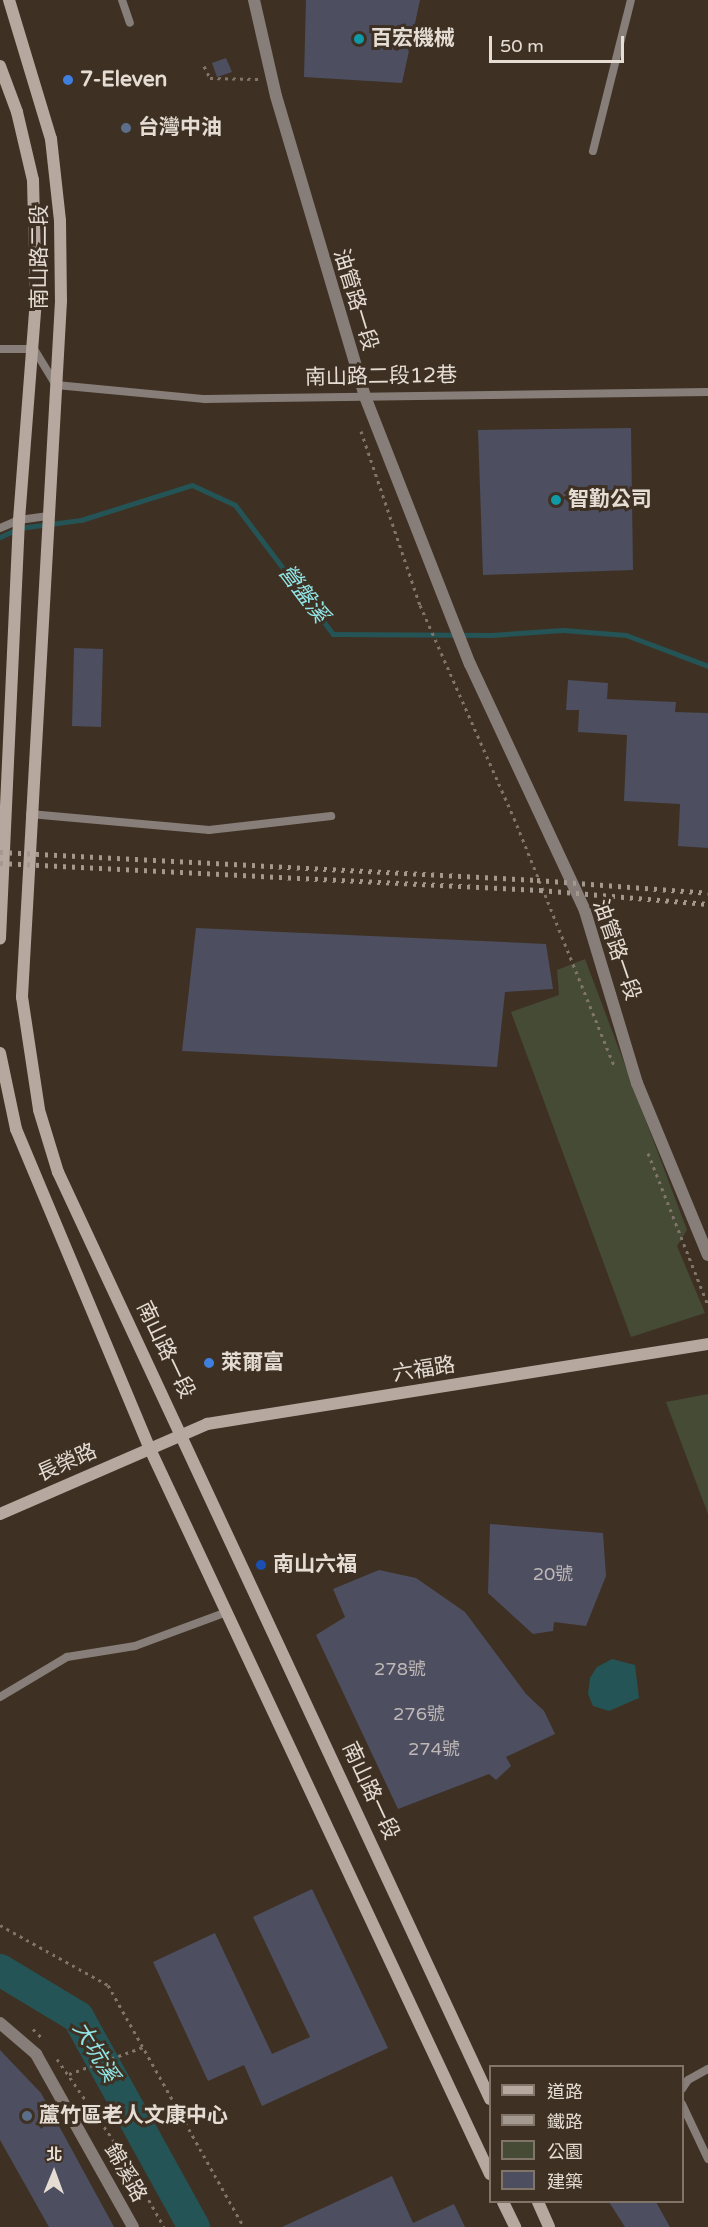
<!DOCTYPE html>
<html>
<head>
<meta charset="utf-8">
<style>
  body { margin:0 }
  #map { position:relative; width:708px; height:2227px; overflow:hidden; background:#3e3123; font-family:"Varela Round","Noto Sans TC",sans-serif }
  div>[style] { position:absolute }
  .green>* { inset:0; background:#464b35 }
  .water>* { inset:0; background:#245455 }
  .stream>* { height:5px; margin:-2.5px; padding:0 2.5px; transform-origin:2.5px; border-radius:2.5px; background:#245455 }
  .river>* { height:32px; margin:-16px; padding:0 16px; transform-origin:16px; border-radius:16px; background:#245455 }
  .building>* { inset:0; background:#4d4e60 }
  .path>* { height:3px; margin-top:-1.5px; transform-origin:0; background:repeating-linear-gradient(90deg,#817569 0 3px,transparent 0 7.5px) }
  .lane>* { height:8px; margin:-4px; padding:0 4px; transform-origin:4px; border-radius:4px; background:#877e79 }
  .street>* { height:12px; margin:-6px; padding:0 6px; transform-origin:6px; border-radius:6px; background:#877e79 }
  .secondary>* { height:12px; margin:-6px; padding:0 6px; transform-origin:6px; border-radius:6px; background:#b6a89f }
  .rail>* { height:4.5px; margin-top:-2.25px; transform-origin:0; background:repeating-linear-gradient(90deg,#a3998e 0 3px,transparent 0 9px) }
  .dots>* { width:16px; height:16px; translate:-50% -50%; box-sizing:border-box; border:3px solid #3e3123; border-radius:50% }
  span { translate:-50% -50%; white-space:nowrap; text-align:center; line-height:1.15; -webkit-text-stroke:6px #3e3123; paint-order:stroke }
  .number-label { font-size:18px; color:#bfb8b6 }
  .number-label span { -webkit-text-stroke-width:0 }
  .poi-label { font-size:21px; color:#e5dcd3; font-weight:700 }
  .left { translate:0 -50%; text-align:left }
  .street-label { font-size:21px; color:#e5dcd3 }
  .water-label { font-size:22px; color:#92e6e8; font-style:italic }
  .legend { position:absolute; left:489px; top:2065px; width:195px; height:138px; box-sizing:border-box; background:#3e3123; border:2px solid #817569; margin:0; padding:8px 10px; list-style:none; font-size:18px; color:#e5dcd3 }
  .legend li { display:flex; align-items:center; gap:12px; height:30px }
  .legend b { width:30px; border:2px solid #817569 }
  .north { position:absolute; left:24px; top:2143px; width:60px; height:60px; -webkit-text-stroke:4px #3e3123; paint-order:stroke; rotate:1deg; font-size:16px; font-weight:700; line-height:24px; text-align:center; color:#e5dcd3 }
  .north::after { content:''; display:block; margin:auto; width:21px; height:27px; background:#e5dcd3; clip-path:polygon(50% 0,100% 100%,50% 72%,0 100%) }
  .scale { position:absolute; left:489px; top:36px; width:135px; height:27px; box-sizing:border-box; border:3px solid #e5dcd3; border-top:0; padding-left:8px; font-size:18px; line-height:21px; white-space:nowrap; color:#e5dcd3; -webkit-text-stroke:4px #3e3123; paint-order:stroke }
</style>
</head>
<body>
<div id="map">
  <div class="green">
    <i style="clip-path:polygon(585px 959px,687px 1230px,677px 1246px,705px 1313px,631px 1337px,511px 1012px,559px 995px,557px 970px)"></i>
    <i style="clip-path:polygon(708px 1394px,708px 1514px,666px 1402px)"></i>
  </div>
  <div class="water">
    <i style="clip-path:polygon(612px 1659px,635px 1665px,639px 1698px,609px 1711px,593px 1706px,588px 1694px,590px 1678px,597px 1667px)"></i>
  </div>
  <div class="stream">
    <i style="left:0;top:537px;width:21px;rotate:-25deg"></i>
    <i style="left:19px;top:528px;width:63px;rotate:-7.4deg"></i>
    <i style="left:81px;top:520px;width:116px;rotate:-17.5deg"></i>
    <i style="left:192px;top:485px;width:47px;rotate:24.9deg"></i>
    <i style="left:235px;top:505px;width:162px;rotate:52.8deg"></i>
    <i style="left:333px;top:634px;width:158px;rotate:0.4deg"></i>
    <i style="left:491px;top:635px;width:72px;rotate:-4deg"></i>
    <i style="left:563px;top:630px;width:63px;rotate:4.5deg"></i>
    <i style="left:626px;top:635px;width:88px;rotate:20.7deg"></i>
  </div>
  <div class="river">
    <i style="left:0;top:1970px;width:91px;rotate:31.1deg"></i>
    <i style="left:78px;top:2017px;width:240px;rotate:61.1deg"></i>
  </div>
  <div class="building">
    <i style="clip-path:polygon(306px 0,420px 0,402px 83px,304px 77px)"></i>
    <i style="clip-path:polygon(226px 58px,232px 72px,217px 77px,212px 63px)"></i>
    <i style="clip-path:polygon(631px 428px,633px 570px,483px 575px,478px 430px)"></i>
    <i style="clip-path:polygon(74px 648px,103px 649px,101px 727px,72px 726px)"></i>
    <i style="clip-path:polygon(568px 680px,608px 683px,607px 699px,676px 702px,675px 712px,708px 713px,708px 848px,678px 846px,680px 804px,624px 801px,627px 735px,578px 732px,579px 710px,566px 710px)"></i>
    <i style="clip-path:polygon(196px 928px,546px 944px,553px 989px,505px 992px,497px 1067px,182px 1051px)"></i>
    <i style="clip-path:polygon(490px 1524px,603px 1533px,606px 1576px,586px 1626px,554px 1622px,553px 1631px,533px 1634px,488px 1593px)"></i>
    <i style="clip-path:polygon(379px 1570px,416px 1578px,465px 1612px,526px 1694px,544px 1711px,555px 1734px,506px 1757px,511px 1766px,496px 1780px,489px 1774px,398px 1809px,316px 1635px,345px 1617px,333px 1589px)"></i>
    <i style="clip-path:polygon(312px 1889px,388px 2048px,262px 2106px,244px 2065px,208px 2081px,153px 1962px,215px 1933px,272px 2054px,310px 2037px,253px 1917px)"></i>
    <i style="clip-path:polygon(0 2050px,41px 2093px,114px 2227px,49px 2227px,0 2140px)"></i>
    <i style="clip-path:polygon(392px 2176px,413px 2223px,454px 2204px,465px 2227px,282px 2227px)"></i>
    <i style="clip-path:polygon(609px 2202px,656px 2202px,670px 2227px,625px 2227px)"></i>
  </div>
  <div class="path">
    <i style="left:204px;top:66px;width:13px;rotate:63deg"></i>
    <i style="left:210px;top:78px;width:48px;rotate:1.2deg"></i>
    <i style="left:361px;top:431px;width:184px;rotate:71.3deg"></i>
    <i style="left:420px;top:605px;width:233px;rotate:66.2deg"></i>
    <i style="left:514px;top:818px;width:267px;rotate:68deg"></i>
    <i style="left:648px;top:1153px;width:163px;rotate:68.5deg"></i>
    <i style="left:0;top:1925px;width:124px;rotate:29.1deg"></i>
    <i style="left:108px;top:1985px;width:278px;rotate:60.7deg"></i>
    <i style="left:33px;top:2029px;width:14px;rotate:45deg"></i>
    <i style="left:57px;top:2059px;width:116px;rotate:55.2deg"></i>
    <i style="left:123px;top:2154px;width:84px;rotate:60.7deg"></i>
    <i style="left:69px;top:2074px;width:79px;rotate:-20deg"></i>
  </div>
  <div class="lane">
    <i style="left:122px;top:0;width:24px;rotate:71deg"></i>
    <i style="left:593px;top:151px;width:156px;rotate:-75.9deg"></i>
    <i style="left:0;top:349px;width:34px"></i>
    <i style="left:34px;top:349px;width:42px;rotate:58.6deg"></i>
    <i style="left:56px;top:385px;width:150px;rotate:5.4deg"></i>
    <i style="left:205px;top:399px;width:503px;rotate:-0.8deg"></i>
    <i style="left:0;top:528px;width:21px;rotate:-23deg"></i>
    <i style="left:19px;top:520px;width:28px;rotate:-8deg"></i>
    <i style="left:30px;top:814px;width:180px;rotate:5.1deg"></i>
    <i style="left:209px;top:830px;width:123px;rotate:-6.5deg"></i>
    <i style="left:0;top:1697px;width:78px;rotate:-30.8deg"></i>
    <i style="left:67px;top:1657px;width:69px;rotate:-9.2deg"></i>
    <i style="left:135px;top:1646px;width:98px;rotate:-20.3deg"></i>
    <i style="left:682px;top:2089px;width:11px;rotate:-56deg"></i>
    <i style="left:688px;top:2080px;width:23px;rotate:-29deg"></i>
    <i style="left:682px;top:2104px;width:61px;rotate:64.7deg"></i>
  </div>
  <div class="street">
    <i style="left:254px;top:0;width:98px;rotate:77.1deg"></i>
    <i style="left:276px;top:96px;width:311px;rotate:73.5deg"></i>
    <i style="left:364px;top:394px;width:290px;rotate:68.6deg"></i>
    <i style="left:470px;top:664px;width:272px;rotate:65deg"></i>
    <i style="left:585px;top:911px;width:180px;rotate:73.2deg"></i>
    <i style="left:637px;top:1083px;width:186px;rotate:67.6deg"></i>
    <i style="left:0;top:2023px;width:48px;rotate:40.7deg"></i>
    <i style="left:36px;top:2054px;width:198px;rotate:60.7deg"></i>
  </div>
  <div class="secondary">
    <i style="left:9px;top:0;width:145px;rotate:73.2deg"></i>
    <i style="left:51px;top:139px;width:82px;rotate:83.7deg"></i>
    <i style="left:60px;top:221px;width:80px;rotate:89.3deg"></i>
    <i style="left:61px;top:301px;width:697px;rotate:93.21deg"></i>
    <i style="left:22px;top:997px;width:114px;rotate:81.4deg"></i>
    <i style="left:39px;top:1110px;width:65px;rotate:73deg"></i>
    <i style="left:58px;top:1172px;width:1023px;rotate:65.01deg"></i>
    <i style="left:0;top:66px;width:49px;rotate:69.7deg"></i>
    <i style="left:17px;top:112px;width:70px;rotate:76.8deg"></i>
    <i style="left:33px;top:180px;width:119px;rotate:88.6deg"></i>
    <i style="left:36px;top:299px;width:222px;rotate:94.4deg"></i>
    <i style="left:19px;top:520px;width:419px;rotate:92.6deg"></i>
    <i style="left:0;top:1053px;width:78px;rotate:78.1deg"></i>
    <i style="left:16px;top:1129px;width:345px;rotate:67.3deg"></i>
    <i style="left:149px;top:1447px;width:803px;rotate:64.87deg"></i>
    <i style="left:0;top:1514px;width:226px;rotate:-23.5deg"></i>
    <i style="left:207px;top:1424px;width:507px;rotate:-9.07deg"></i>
    <i style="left:503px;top:2202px;width:28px;rotate:64deg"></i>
    <i style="left:538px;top:2202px;width:27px;rotate:66deg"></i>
  </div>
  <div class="rail">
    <i style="left:0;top:852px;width:538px;rotate:2.98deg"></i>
    <i style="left:537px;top:880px;width:171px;rotate:4.3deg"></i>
    <i style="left:0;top:863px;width:541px;rotate:2.86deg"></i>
    <i style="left:540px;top:890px;width:169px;rotate:4.8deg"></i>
  </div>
  <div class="dots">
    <i style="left:359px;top:39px;background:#0f9aa8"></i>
    <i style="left:68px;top:80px;background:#3f7fe0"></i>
    <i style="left:126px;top:128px;background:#5c6f8a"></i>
    <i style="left:556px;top:500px;background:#0f9aa8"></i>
    <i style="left:209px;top:1363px;background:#3f7fe0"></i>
    <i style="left:261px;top:1565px;background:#1a4fb4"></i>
    <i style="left:27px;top:2116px;background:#5c6f8a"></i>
  </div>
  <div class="number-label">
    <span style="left:553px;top:1574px">20號</span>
    <span style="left:400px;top:1669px">278號</span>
    <span style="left:419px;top:1714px">276號</span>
    <span style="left:434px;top:1749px">274號</span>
  </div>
  <div class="poi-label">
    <span class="left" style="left:371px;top:39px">百宏機械</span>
    <span class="left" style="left:80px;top:80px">7-Eleven</span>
    <span class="left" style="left:138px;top:128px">台灣中油</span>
    <span class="left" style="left:568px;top:500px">智勤公司</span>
    <span class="left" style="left:221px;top:1363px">萊爾富</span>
    <span class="left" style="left:273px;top:1565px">南山六福</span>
    <span class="left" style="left:39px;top:2116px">蘆竹區老人文康中心</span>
  </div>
  <div class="street-label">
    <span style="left:40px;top:257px;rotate:-90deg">南山路二段</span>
    <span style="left:355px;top:300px;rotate:73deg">油管路一段</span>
    <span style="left:381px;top:377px;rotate:-1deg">南山路二段12巷</span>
    <span style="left:616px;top:950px;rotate:71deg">油管路一段</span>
    <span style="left:165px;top:1350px;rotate:64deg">南山路一段</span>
    <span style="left:424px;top:1370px;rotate:-9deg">六福路</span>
    <span style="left:67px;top:1463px;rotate:-24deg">長榮路</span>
    <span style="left:370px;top:1791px;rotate:65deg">南山路一段</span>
    <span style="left:125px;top:2173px;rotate:61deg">錦溪路</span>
  </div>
  <div class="water-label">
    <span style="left:303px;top:594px;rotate:53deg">營盤溪</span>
    <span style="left:95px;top:2052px;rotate:59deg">大坑溪</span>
  </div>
  <ul class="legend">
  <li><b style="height:8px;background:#b6a89f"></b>道路</li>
  <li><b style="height:8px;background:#a3998e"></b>鐵路</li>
  <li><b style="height:16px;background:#464b35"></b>公園</li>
  <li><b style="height:16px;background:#4d4e60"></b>建築</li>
  </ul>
  <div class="north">北</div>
  <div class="scale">50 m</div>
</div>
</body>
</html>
